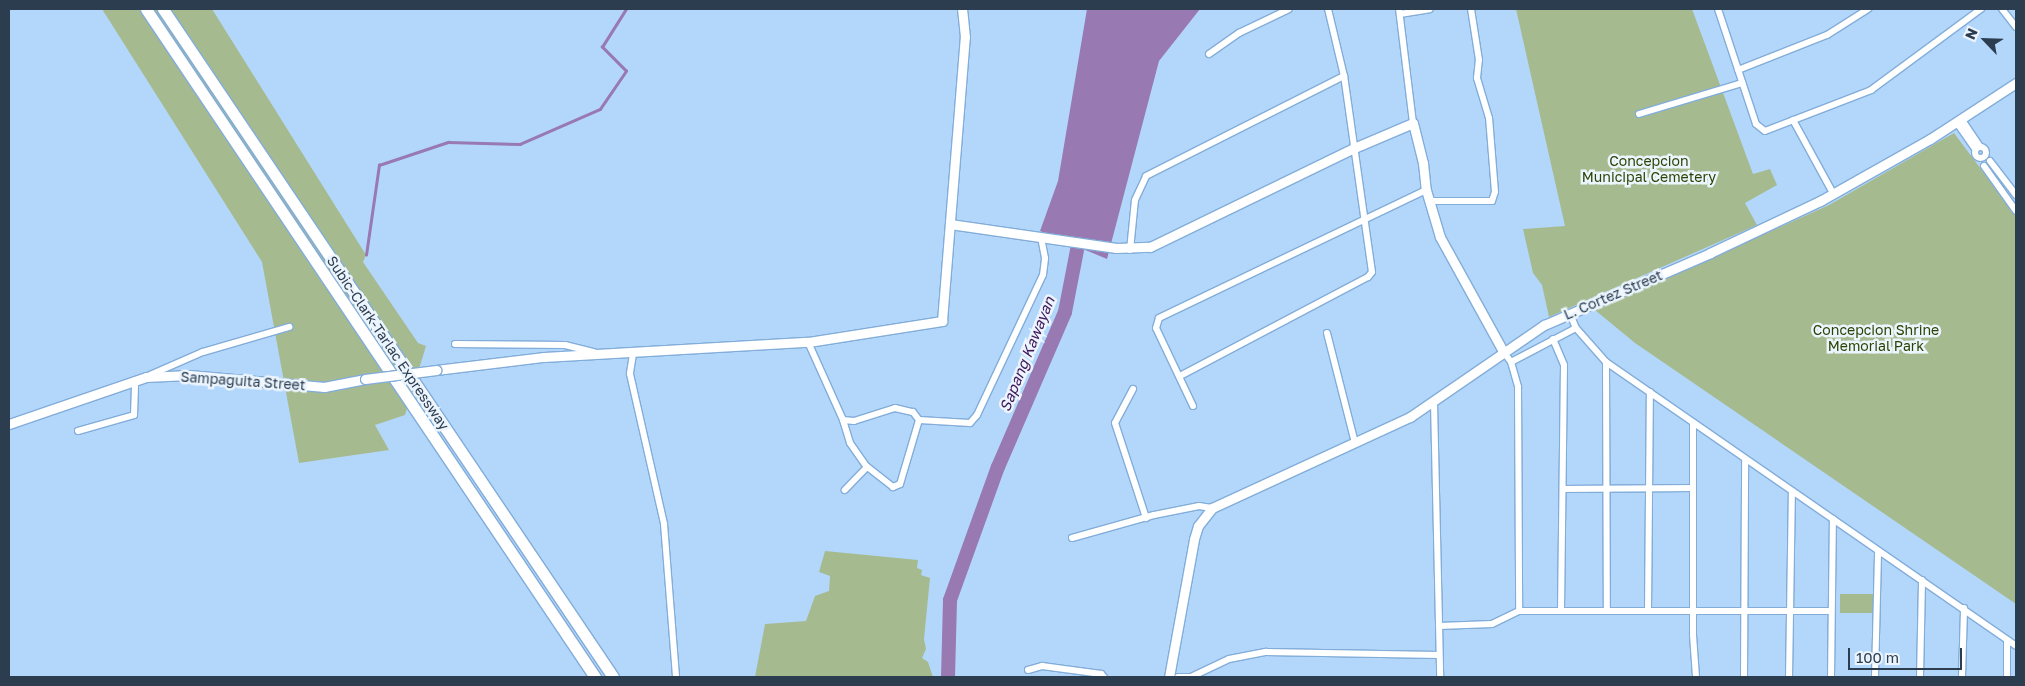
<!DOCTYPE html>
<html>
<head>
<meta charset="utf-8">
<style>
  body { margin:0 }
  #map { position:relative; width:2025px; height:686px; overflow:hidden; background:#b3d7fb; font-family:"Golos Text",sans-serif }
  div>[style] { position:absolute }
  .green>* { inset:0; background:#a6ba90 }
  .water>* { inset:0; background:#9879b1 }
  .stream>* { height:2.5px; margin:-1.25px; padding:0 1.25px; transform-origin:1.25px; border-radius:1.25px; background:#9879b1 }
  .river>* { height:14px; margin:-7px; padding:0 7px; transform-origin:7px; border-radius:7px; background:#9879b1 }
  .roads { filter:drop-shadow(1px 0 #82add9) drop-shadow(-1px 0 #82add9) drop-shadow(0 1px #82add9) drop-shadow(0 -1px #82add9) }
  .street>* { height:6px; margin:-3px; padding:0 3px; transform-origin:3px; border-radius:3px; background:#fff }
  .street>.ring { margin:-3px; padding:0; box-sizing:content-box; background:none; border:6px solid #fff; border-radius:50% }
  .secondary>* { height:9px; margin:-4.5px; padding:0 4.5px; transform-origin:4.5px; border-radius:4.5px; background:#fff }
  .highway>* { height:11px; margin:-5.5px; padding:0 5.5px; transform-origin:5.5px; border-radius:5.5px; background:#fff }
  .bridges { filter:drop-shadow(1px 0 #82add9) drop-shadow(-1px 0 #82add9) drop-shadow(0 1px #82add9) drop-shadow(0 -1px #82add9) }
  .secondary-bridge>* { height:9px; margin:-4.5px; padding:0 4.5px; transform-origin:4.5px; border-radius:4.5px; background:#fff }
  span { translate:-50% -50%; white-space:nowrap; text-align:center; line-height:1.15; -webkit-text-stroke:5px #ecf5fe; paint-order:stroke }
  .park-label { font-size:14px; color:#2b4300 }
  .street-label { font-size:14px; color:#2b3d4f }
  .water-label { font-size:15px; color:#41185c; font-style:italic }
  .frame { position:absolute; inset:0; border:10px solid #2b3d4f; pointer-events:none }
  .north { position:absolute; left:1960px; top:15px; width:50px; height:50px; -webkit-text-stroke:4px #ecf5fe; paint-order:stroke; rotate:294deg; font-size:14px; font-weight:700; line-height:20px; text-align:center; color:#2b3d4f }
  .north::after { content:''; display:block; margin:auto; width:18px; height:22px; background:#2b3d4f; clip-path:polygon(50% 0,100% 100%,50% 72%,0 100%) }
  .scale { position:absolute; left:1848px; top:648px; width:114px; height:22px; box-sizing:border-box; border:2px solid #2b3d4f; border-top:0; padding-left:6px; font-size:15px; line-height:18px; white-space:nowrap; color:#2b3d4f; -webkit-text-stroke:4px #ecf5fe; paint-order:stroke }
</style>
</head>
<body>
<div id="map">
  <div class="green">
    <i style="clip-path:polygon(102px 9px,212px 9px,366px 255px,363px 262px,418px 343px,426px 346px,405px 415px,375px 425px,389px 450px,299px 463px,262px 262px)"></i>
    <i style="clip-path:polygon(1516px 9px,1692px 9px,1753px 174px,1770px 169px,1777px 185px,1745px 203px,1757px 225px,1549px 317px,1542px 285px,1533px 273px,1523px 229px,1565px 226px)"></i>
    <i style="clip-path:polygon(1954px 133px,2016px 216px,2016px 604px,1635px 343px,1595px 310px,1829px 205px)"></i>
    <i style="clip-path:polygon(825px 551px,918px 560px,917px 568px,922px 570px,921px 575px,930px 578px,924px 639px,926px 649px,922px 658px,928px 662px,933px 677px,755px 677px,765px 624px,806px 621px,815px 596px,829px 591px,830px 576px,819px 572px)"></i>
    <i style="clip-path:polygon(1840px 594px,1874px 594px,1874px 613px,1840px 613px)"></i>
  </div>
  <div class="water">
    <i style="clip-path:polygon(1087px 9px,1200px 9px,1159px 61px,1107px 259px,1040px 231px,1058px 181px)"></i>
  </div>
  <div class="stream">
    <i style="left:366px;top:255px;width:91px;rotate:-81.8deg"></i>
    <i style="left:379px;top:165px;width:73px;rotate:-18.4deg"></i>
    <i style="left:448px;top:142px;width:72px;rotate:1.6deg"></i>
    <i style="left:520px;top:144px;width:87px;rotate:-23.6deg"></i>
    <i style="left:600px;top:109px;width:46px;rotate:-55.6deg"></i>
    <i style="left:626px;top:71px;width:34px;rotate:-135deg"></i>
    <i style="left:602px;top:47px;width:45px;rotate:-57.7deg"></i>
  </div>
  <div class="river">
    <i style="left:948px;top:677px;width:77px;rotate:-88.5deg"></i>
    <i style="left:950px;top:600px;width:141px;rotate:-70.2deg"></i>
    <i style="left:998px;top:467px;width:169px;rotate:-66.6deg"></i>
    <i style="left:1065px;top:312px;width:84px;rotate:-79deg"></i>
  </div>
  <div class="roads">
    <div class="street">
      <i style="left:1399px;top:9px;width:115px;rotate:83deg"></i>
      <i style="left:1718px;top:9px;width:121px;rotate:71.7deg"></i>
      <i style="left:1756px;top:124px;width:11px;rotate:38deg"></i>
      <i style="left:1765px;top:131px;width:114px;rotate:-21.1deg"></i>
      <i style="left:1871px;top:90px;width:137px;rotate:-36.4deg"></i>
      <i style="left:2002px;top:9px;width:23px;rotate:52deg"></i>
      <i style="left:1400px;top:14px;width:30px;rotate:-9deg"></i>
      <i style="left:1209px;top:54px;width:37px;rotate:-35deg"></i>
      <i style="left:1239px;top:33px;width:55px;rotate:-25.6deg"></i>
      <i style="left:1738px;top:70px;width:96px;rotate:-21.5deg"></i>
      <i style="left:1827px;top:35px;width:49px;rotate:-32.4deg"></i>
      <i style="left:1639px;top:114px;width:108px;rotate:-16.8deg"></i>
      <i style="left:1793px;top:120px;width:83px;rotate:61.3deg"></i>
      <i style="left:1962px;top:120px;width:32px;rotate:56deg"></i>
      <i style="left:1957px;top:123px;width:32px;rotate:55deg"></i>
      <i class="ring" style="left:1974.5px;top:146.5px;width:5px;height:5px"></i>
      <i style="left:1990px;top:161px;width:43px;rotate:52.6deg"></i>
      <i style="left:1984px;top:166px;width:55px;rotate:54.6deg"></i>
      <i style="left:1429px;top:201px;width:63px"></i>
      <i style="left:1492px;top:201px;width:9px;rotate:-72deg"></i>
      <i style="left:1495px;top:192px;width:74px;rotate:-94.6deg"></i>
      <i style="left:1489px;top:118px;width:42px;rotate:-106.7deg"></i>
      <i style="left:1477px;top:78px;width:18px;rotate:-84deg"></i>
      <i style="left:1479px;top:60px;width:52px;rotate:-98.9deg"></i>
      <i style="left:1130px;top:250px;width:50px;rotate:-84.3deg"></i>
      <i style="left:1135px;top:200px;width:26px;rotate:-65deg"></i>
      <i style="left:1146px;top:176px;width:222px;rotate:-26.8deg"></i>
      <i style="left:1570px;top:314px;width:15px;rotate:67deg"></i>
      <i style="left:1576px;top:328px;width:45px;rotate:48.6deg"></i>
      <i style="left:1606px;top:362px;width:499px;rotate:34.7deg"></i>
      <i style="left:1327px;top:333px;width:114px;rotate:75.7deg"></i>
      <i style="left:1553px;top:339px;width:28px;rotate:67deg"></i>
      <i style="left:1564px;top:365px;width:245px;rotate:90.7deg"></i>
      <i style="left:808px;top:342px;width:85px;rotate:65.8deg"></i>
      <i style="left:843px;top:420px;width:11px;rotate:5deg"></i>
      <i style="left:854px;top:421px;width:43px;rotate:-17.6deg"></i>
      <i style="left:895px;top:408px;width:18px;rotate:13deg"></i>
      <i style="left:913px;top:412px;width:10px;rotate:53deg"></i>
      <i style="left:919px;top:420px;width:67px;rotate:106.5deg"></i>
      <i style="left:900px;top:484px;width:8px;rotate:157deg"></i>
      <i style="left:893px;top:487px;width:33px;rotate:-142deg"></i>
      <i style="left:867px;top:467px;width:32px;rotate:134deg"></i>
      <i style="left:455px;top:344px;width:110px;rotate:0.5deg"></i>
      <i style="left:565px;top:345px;width:30px;rotate:14deg"></i>
      <i style="left:1503px;top:351px;width:14px;rotate:54deg"></i>
      <i style="left:1511px;top:362px;width:26px;rotate:74deg"></i>
      <i style="left:1518px;top:387px;width:224px;rotate:89.7deg"></i>
      <i style="left:633px;top:354px;width:20px;rotate:99deg"></i>
      <i style="left:630px;top:374px;width:154px;rotate:77.2deg"></i>
      <i style="left:664px;top:524px;width:153px;rotate:85.5deg"></i>
      <i style="left:1511px;top:362px;width:73px;rotate:-27.6deg"></i>
      <i style="left:1606px;top:362px;width:248px;rotate:89.8deg"></i>
      <i style="left:150px;top:375px;width:58px;rotate:-23.5deg"></i>
      <i style="left:203px;top:352px;width:90px;rotate:-16.2deg"></i>
      <i style="left:1180px;top:376px;width:212px;rotate:-27.8deg"></i>
      <i style="left:1368px;top:277px;width:6px;rotate:-51deg"></i>
      <i style="left:1372px;top:272px;width:198px;rotate:-98.1deg"></i>
      <i style="left:1344px;top:76px;width:69px;rotate:-103.4deg"></i>
      <i style="left:1133px;top:389px;width:38px;rotate:118deg"></i>
      <i style="left:1115px;top:423px;width:100px;rotate:71.9deg"></i>
      <i style="left:1434px;top:403px;width:274px;rotate:88.7deg"></i>
      <i style="left:1193px;top:406px;width:86px;rotate:-115.4deg"></i>
      <i style="left:1156px;top:328px;width:10px;rotate:-73deg"></i>
      <i style="left:1159px;top:318px;width:296px;rotate:-25.6deg"></i>
      <i style="left:843px;top:420px;width:24px;rotate:73deg"></i>
      <i style="left:850px;top:443px;width:29px;rotate:55deg"></i>
      <i style="left:919px;top:420px;width:51px;rotate:3.4deg"></i>
      <i style="left:970px;top:423px;width:11px;rotate:-49deg"></i>
      <i style="left:977px;top:415px;width:155px;rotate:-64.8deg"></i>
      <i style="left:1043px;top:275px;width:17px;rotate:-83deg"></i>
      <i style="left:1045px;top:258px;width:20px;rotate:-101deg"></i>
      <i style="left:1693px;top:423px;width:212px;rotate:90deg"></i>
      <i style="left:1693px;top:635px;width:42px;rotate:85.9deg"></i>
      <i style="left:78px;top:431px;width:58px;rotate:-15.9deg"></i>
      <i style="left:134px;top:415px;width:35px;rotate:-88deg"></i>
      <i style="left:1563px;top:489px;width:129px;rotate:-0.4deg"></i>
      <i style="left:1072px;top:538px;width:85px;rotate:-15.7deg"></i>
      <i style="left:1154px;top:515px;width:46px;rotate:-11.3deg"></i>
      <i style="left:1199px;top:506px;width:13px;rotate:9deg"></i>
      <i style="left:1648px;top:610px;width:218px;rotate:-89.5deg"></i>
      <i style="left:1439px;top:626px;width:53px;rotate:-2.2deg"></i>
      <i style="left:1492px;top:624px;width:30px;rotate:-26deg"></i>
      <i style="left:1519px;top:611px;width:312px"></i>
      <i style="left:1028px;top:670px;width:15px;rotate:-16deg"></i>
      <i style="left:1042px;top:666px;width:60px;rotate:7.7deg"></i>
      <i style="left:1101px;top:674px;width:4px;rotate:45deg"></i>
      <i style="left:1178px;top:677px;width:13px"></i>
      <i style="left:1191px;top:677px;width:42px;rotate:-25.3deg"></i>
      <i style="left:1229px;top:659px;width:38px;rotate:-11deg"></i>
      <i style="left:1266px;top:652px;width:173px;rotate:1deg"></i>
      <i style="left:1744px;top:677px;width:217px;rotate:-89.7deg"></i>
      <i style="left:1789px;top:677px;width:186px;rotate:-89.1deg"></i>
      <i style="left:1831px;top:677px;width:158px;rotate:-89.3deg"></i>
      <i style="left:1875px;top:677px;width:126px;rotate:-88.6deg"></i>
      <i style="left:1920px;top:677px;width:97px;rotate:-88.8deg"></i>
      <i style="left:1962px;top:677px;width:69px;rotate:-88.3deg"></i>
      <i style="left:2007px;top:677px;width:37px;rotate:-90deg"></i>
    </div>
    <div class="secondary">
      <i style="left:950px;top:224px;width:168px;rotate:8.2deg"></i>
      <i style="left:1116px;top:248px;width:34px;rotate:-2deg"></i>
      <i style="left:1150px;top:247px;width:227px;rotate:-25.9deg"></i>
      <i style="left:1354px;top:148px;width:64px;rotate:-23deg"></i>
      <i style="left:1413px;top:123px;width:41px;rotate:76deg"></i>
      <i style="left:1423px;top:163px;width:27px;rotate:84deg"></i>
      <i style="left:1426px;top:190px;width:49px;rotate:73.4deg"></i>
      <i style="left:1440px;top:237px;width:130px;rotate:61.1deg"></i>
      <i style="left:436px;top:370px;width:109px;rotate:-6.9deg"></i>
      <i style="left:544px;top:357px;width:264px;rotate:-3.3deg"></i>
      <i style="left:808px;top:342px;width:136px;rotate:-8.9deg"></i>
      <i style="left:942px;top:321px;width:285px;rotate:-85.4deg"></i>
      <i style="left:965px;top:37px;width:28px;rotate:-96deg"></i>
      <i style="left:9px;top:424px;width:145px;rotate:-18.9deg"></i>
      <i style="left:146px;top:377px;width:43px;rotate:-2.7deg"></i>
      <i style="left:189px;top:375px;width:136px;rotate:5.1deg"></i>
      <i style="left:324px;top:387px;width:42px;rotate:-11deg"></i>
      <i style="left:1169px;top:677px;width:140px;rotate:-79.7deg"></i>
      <i style="left:1194px;top:539px;width:14px;rotate:-73deg"></i>
      <i style="left:1198px;top:526px;width:23px;rotate:-52deg"></i>
      <i style="left:1212px;top:508px;width:218px;rotate:-24.7deg"></i>
      <i style="left:1410px;top:417px;width:163px;rotate:-34.5deg"></i>
      <i style="left:1544px;top:325px;width:181px;rotate:-23.4deg"></i>
      <i style="left:1710px;top:253px;width:122px;rotate:-25.3deg"></i>
      <i style="left:1820px;top:201px;width:126px;rotate:-29.4deg"></i>
      <i style="left:1930px;top:139px;width:103px;rotate:-33.1deg"></i>
    </div>
    <div class="highway">
      <i style="left:146px;top:9px;width:805px;rotate:56.09deg"></i>
      <i style="left:163px;top:9px;width:805px;rotate:56.03deg"></i>
    </div>
  </div>
  <div class="bridges">
    <div class="secondary-bridge">
      <i style="left:365px;top:379px;width:72px;rotate:-7.2deg"></i>
    </div>
  </div>
  <div class="park-label">
    <span style="left:1649px;top:169px">Concepcion<br>Municipal Cemetery</span>
    <span style="left:1876px;top:338px">Concepcion Shrine<br>Memorial Park</span>
  </div>
  <div class="street-label">
    <span style="left:1613px;top:295px;rotate:-23deg">L. Cortez Street</span>
    <span style="left:388px;top:343px;rotate:56deg">Subic-Clark-Tarlac Expressway</span>
    <span style="left:243px;top:381px;rotate:4deg">Sampaguita Street</span>
  </div>
  <div class="water-label">
    <span style="left:1027px;top:354px;rotate:-68deg">Sapang Kawayan</span>
  </div>
  <div class="frame"></div>
  <div class="north">N</div>
  <div class="scale">100 m</div>
</div>
</body>
</html>
